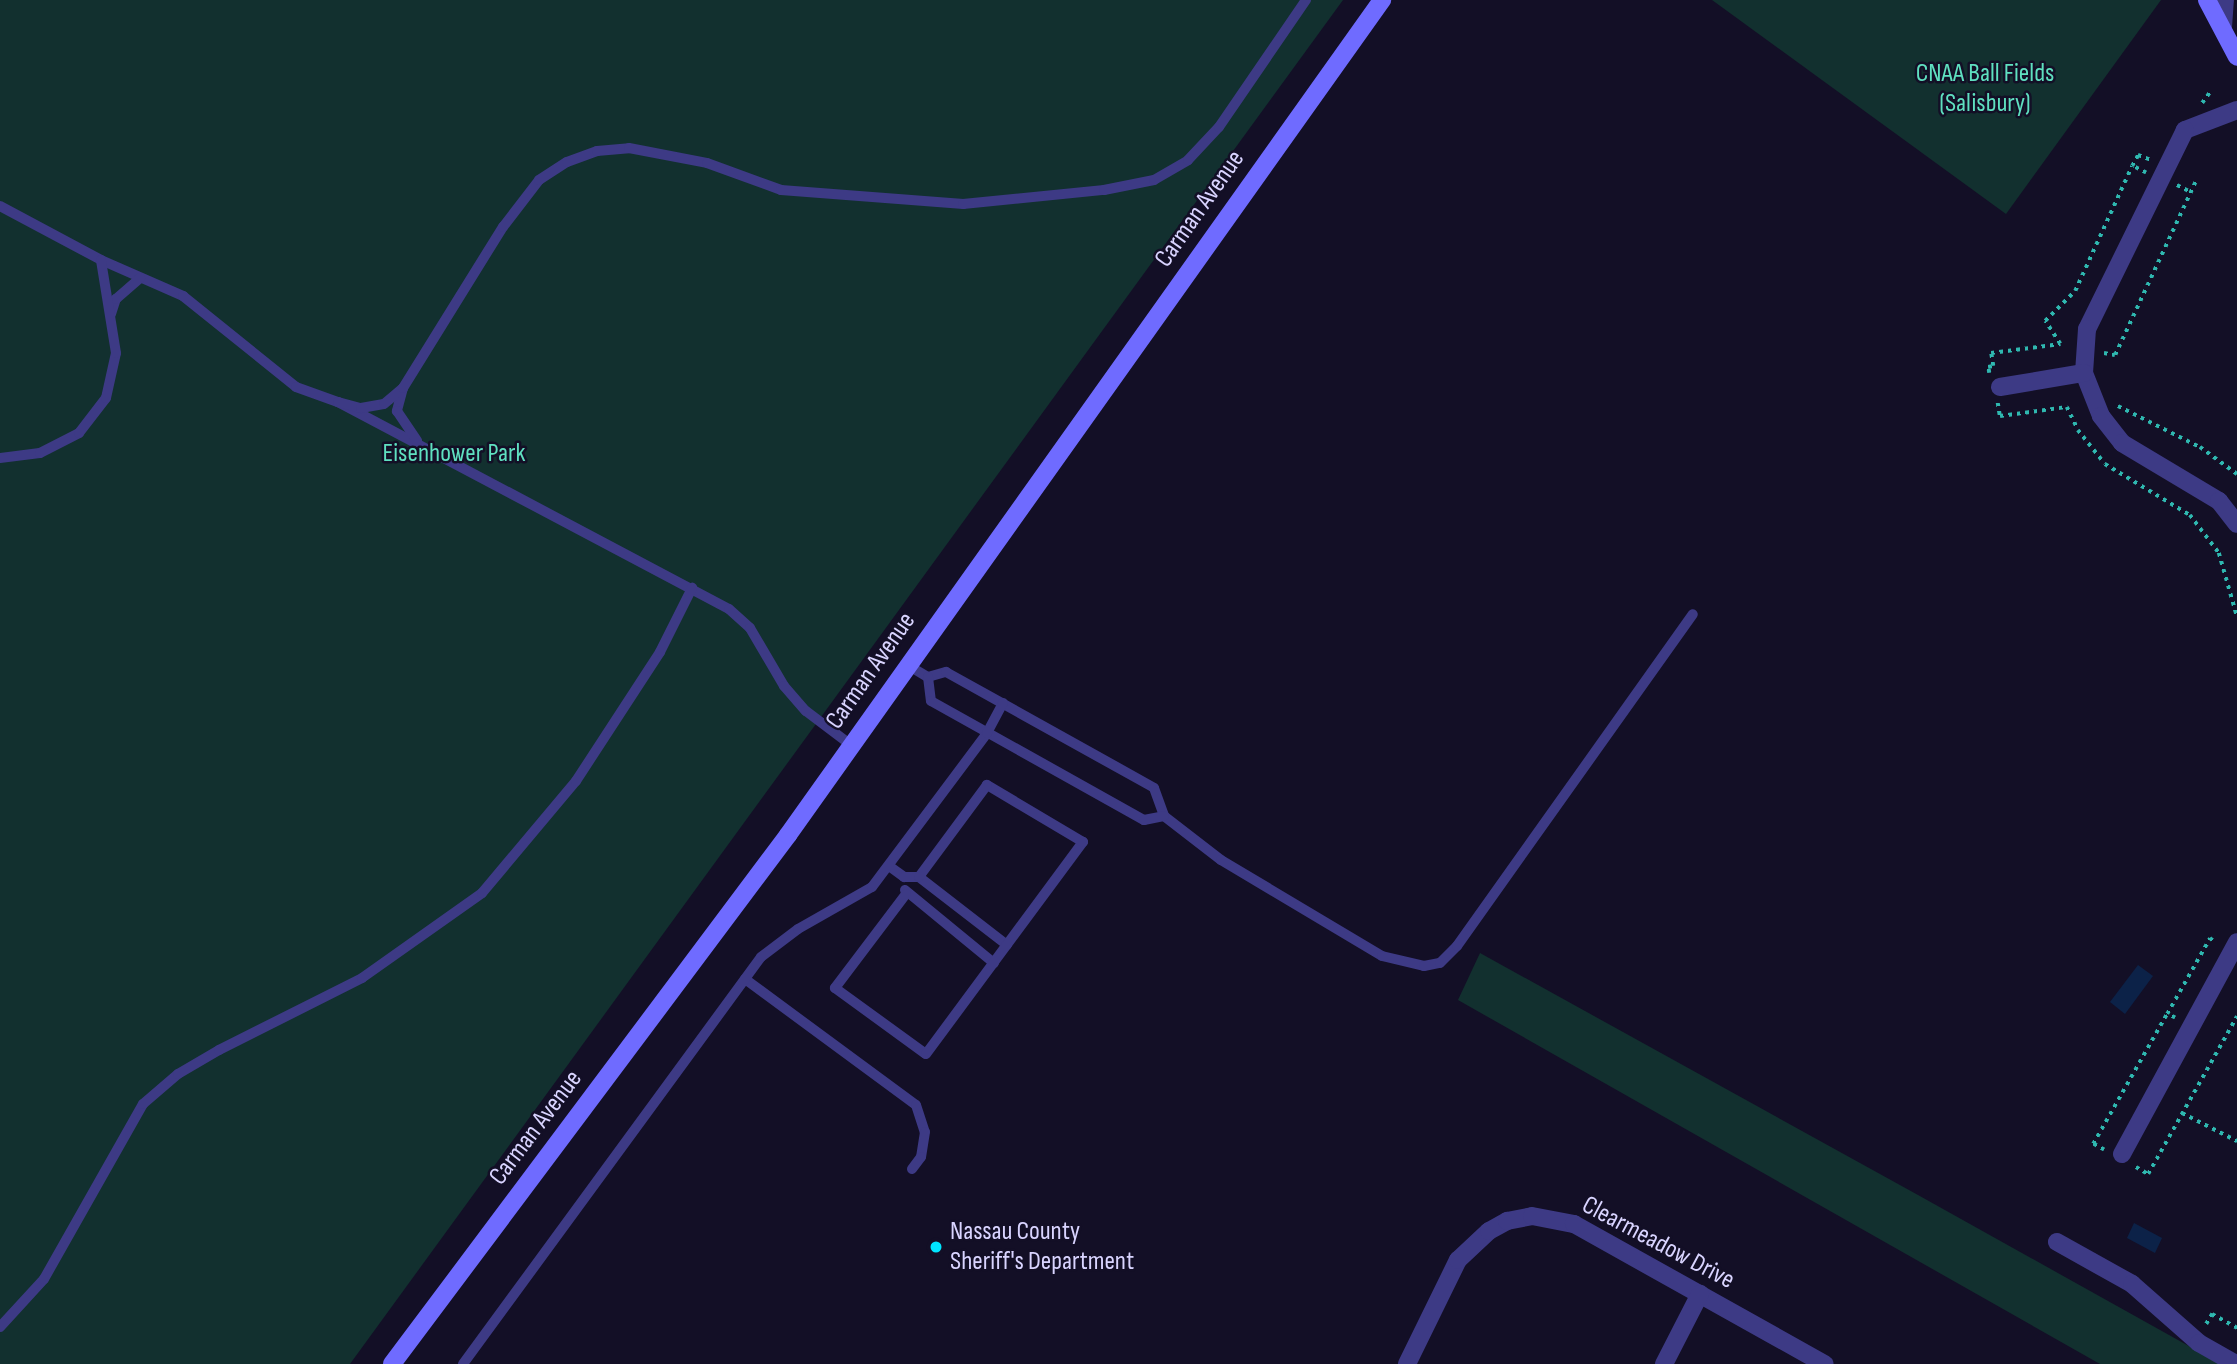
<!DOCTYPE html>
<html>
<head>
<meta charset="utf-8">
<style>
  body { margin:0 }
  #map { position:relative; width:2237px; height:1364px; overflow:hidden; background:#130f26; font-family:"Sofia Sans Condensed",sans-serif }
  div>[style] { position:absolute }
  .green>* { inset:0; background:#12302f }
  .water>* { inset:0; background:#0c2248 }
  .path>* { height:3.5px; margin-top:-1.75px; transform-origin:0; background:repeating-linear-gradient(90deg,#2fb8b0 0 3.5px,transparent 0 8.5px) }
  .service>* { height:10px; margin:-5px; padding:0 5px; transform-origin:5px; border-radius:5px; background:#3d3a85 }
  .minor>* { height:18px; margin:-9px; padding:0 9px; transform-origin:9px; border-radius:9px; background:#3d3a85 }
  .tertiary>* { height:18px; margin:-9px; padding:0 9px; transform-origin:9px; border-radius:9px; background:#3d3a85 }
  .secondary>* { height:18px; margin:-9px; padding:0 9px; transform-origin:9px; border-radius:9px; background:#6f6bff }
  .dots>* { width:19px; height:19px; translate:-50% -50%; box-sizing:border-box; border:4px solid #130f26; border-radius:50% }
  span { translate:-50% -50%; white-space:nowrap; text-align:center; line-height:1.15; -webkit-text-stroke:5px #130f26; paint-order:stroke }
  .park-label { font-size:26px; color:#5fe0c0 }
  .street-label { font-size:26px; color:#d9d4ff }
  .poi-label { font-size:26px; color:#d9d4ff }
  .left { translate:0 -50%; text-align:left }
</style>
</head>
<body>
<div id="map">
  <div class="green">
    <i style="clip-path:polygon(0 0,1343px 0,350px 1364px,0 1364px)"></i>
    <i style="clip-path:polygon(1712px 0,2161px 0,2006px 214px)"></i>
    <i style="clip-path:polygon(1480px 953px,1918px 1195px,2221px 1364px,2100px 1364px,1458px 1000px)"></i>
  </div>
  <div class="water">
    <i style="clip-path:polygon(2138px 965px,2153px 976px,2125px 1014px,2110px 1002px)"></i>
    <i style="clip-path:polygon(2134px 1223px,2162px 1238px,2155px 1253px,2127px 1238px)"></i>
  </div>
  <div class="path">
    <i style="left:2202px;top:103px;width:14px;rotate:-54deg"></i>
    <i style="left:2146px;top:173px;width:16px;rotate:-153deg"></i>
    <i style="left:2132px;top:166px;width:13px;rotate:-61deg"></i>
    <i style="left:2138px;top:155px;width:14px;rotate:21deg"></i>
    <i style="left:2177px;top:185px;width:16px;rotate:27deg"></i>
    <i style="left:2104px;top:353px;width:11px;rotate:10deg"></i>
    <i style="left:2115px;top:355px;width:195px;rotate:-65.1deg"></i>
    <i style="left:1989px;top:373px;width:6px;rotate:-99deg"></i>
    <i style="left:1988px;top:367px;width:5px;rotate:-11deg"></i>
    <i style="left:1993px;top:366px;width:13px;rotate:-99deg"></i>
    <i style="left:1991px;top:353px;width:70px;rotate:-7.4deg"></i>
    <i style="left:2060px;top:344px;width:27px;rotate:-123deg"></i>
    <i style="left:2045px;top:321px;width:42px;rotate:-45deg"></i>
    <i style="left:2075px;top:291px;width:137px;rotate:-65.5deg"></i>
    <i style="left:1998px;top:403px;width:13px;rotate:81deg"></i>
    <i style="left:2000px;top:416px;width:68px;rotate:-7.7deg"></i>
    <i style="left:2067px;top:407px;width:25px;rotate:64deg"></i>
    <i style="left:2078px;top:430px;width:43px;rotate:51.5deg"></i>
    <i style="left:2105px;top:464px;width:99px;rotate:31deg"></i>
    <i style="left:2190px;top:515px;width:48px;rotate:52.7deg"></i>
    <i style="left:2219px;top:553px;width:66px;rotate:74.1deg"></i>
    <i style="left:2118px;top:406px;width:92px;rotate:26.6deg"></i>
    <i style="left:2200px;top:447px;width:46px;rotate:36.1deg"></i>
    <i style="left:2175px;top:1018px;width:9px;rotate:-153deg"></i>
    <i style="left:2167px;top:1014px;width:87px;rotate:-60.5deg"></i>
    <i style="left:2210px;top:938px;width:8px;rotate:40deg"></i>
    <i style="left:2182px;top:1113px;width:62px;rotate:27deg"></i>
    <i style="left:2104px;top:1150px;width:13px;rotate:-151deg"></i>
    <i style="left:2093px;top:1144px;width:150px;rotate:-60.4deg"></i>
    <i style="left:2136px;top:1167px;width:14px;rotate:30deg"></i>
    <i style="left:2148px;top:1174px;width:181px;rotate:-60.6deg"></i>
    <i style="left:2206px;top:1324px;width:12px;rotate:-59deg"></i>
    <i style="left:2212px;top:1314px;width:29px;rotate:29deg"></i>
  </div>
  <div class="service">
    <i style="left:0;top:206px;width:115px;rotate:28.1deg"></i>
    <i style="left:101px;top:260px;width:90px;rotate:23.7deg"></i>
    <i style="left:183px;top:296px;width:145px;rotate:38.8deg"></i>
    <i style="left:296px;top:387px;width:45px;rotate:19.7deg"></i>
    <i style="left:338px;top:402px;width:442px;rotate:27.9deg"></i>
    <i style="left:729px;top:609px;width:28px;rotate:42deg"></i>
    <i style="left:750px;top:628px;width:67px;rotate:59.6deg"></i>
    <i style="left:784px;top:686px;width:33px;rotate:49deg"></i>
    <i style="left:806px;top:711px;width:56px;rotate:37.1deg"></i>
    <i style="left:111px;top:314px;width:16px;rotate:-72deg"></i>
    <i style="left:116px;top:299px;width:32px;rotate:-41deg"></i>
    <i style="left:403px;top:388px;width:24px;rotate:105deg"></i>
    <i style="left:397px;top:411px;width:36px;rotate:56deg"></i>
    <i style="left:338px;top:402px;width:24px;rotate:15deg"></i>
    <i style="left:361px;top:408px;width:23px;rotate:-10deg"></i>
    <i style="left:384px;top:404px;width:25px;rotate:-40deg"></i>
    <i style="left:403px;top:388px;width:190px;rotate:-58.2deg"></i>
    <i style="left:503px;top:227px;width:59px;rotate:-52.5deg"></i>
    <i style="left:539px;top:180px;width:33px;rotate:-33deg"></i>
    <i style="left:567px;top:162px;width:32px;rotate:-20deg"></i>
    <i style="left:597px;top:151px;width:32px;rotate:-5deg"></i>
    <i style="left:629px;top:148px;width:79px;rotate:10.9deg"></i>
    <i style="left:707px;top:163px;width:79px;rotate:20deg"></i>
    <i style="left:781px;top:190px;width:183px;rotate:4.4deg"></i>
    <i style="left:963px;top:204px;width:142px;rotate:-5.7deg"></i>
    <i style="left:1104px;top:190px;width:51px;rotate:-11.3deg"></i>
    <i style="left:1154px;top:180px;width:39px;rotate:-30deg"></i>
    <i style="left:1188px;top:160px;width:45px;rotate:-46.8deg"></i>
    <i style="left:1219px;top:127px;width:154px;rotate:-55.6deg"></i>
    <i style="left:0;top:458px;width:40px;rotate:-7.1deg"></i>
    <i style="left:40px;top:453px;width:44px;rotate:-27.1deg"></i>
    <i style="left:79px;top:433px;width:44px;rotate:-52.4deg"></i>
    <i style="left:106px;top:398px;width:46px;rotate:-77.5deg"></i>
    <i style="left:116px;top:353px;width:94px;rotate:-99.2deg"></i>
    <i style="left:906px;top:664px;width:26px;rotate:31deg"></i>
    <i style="left:928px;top:677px;width:19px;rotate:-16deg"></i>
    <i style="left:946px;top:672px;width:238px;rotate:29.1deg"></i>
    <i style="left:1154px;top:788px;width:30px;rotate:70deg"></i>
    <i style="left:1164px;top:816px;width:72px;rotate:37.7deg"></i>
    <i style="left:1221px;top:860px;width:187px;rotate:30.8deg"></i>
    <i style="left:1382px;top:956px;width:43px;rotate:13.4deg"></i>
    <i style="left:1424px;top:966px;width:16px;rotate:-11deg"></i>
    <i style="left:1440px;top:963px;width:24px;rotate:-45deg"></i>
    <i style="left:1457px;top:946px;width:407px;rotate:-54.6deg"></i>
    <i style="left:928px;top:677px;width:24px;rotate:83deg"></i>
    <i style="left:931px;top:701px;width:244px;rotate:29.2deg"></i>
    <i style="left:1144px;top:820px;width:20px;rotate:-11deg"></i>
    <i style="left:889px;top:866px;width:19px;rotate:36deg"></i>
    <i style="left:904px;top:877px;width:15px"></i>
    <i style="left:919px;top:877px;width:111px;rotate:37.7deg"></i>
    <i style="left:905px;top:890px;width:115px;rotate:39.4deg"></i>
    <i style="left:906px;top:894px;width:118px;rotate:127.1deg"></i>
    <i style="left:835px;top:988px;width:112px;rotate:36deg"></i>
    <i style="left:926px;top:1054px;width:264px;rotate:-53.5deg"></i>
    <i style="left:1083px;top:842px;width:112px;rotate:-149.3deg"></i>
    <i style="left:987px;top:785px;width:114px;rotate:126.5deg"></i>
    <i style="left:745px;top:979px;width:212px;rotate:36.4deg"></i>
    <i style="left:916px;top:1105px;width:28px;rotate:72deg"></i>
    <i style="left:925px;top:1132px;width:25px;rotate:99deg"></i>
    <i style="left:921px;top:1157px;width:15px;rotate:127deg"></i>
    <i style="left:0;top:1327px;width:65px;rotate:-47.5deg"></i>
    <i style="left:44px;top:1279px;width:201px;rotate:-60.5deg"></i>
    <i style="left:143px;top:1104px;width:46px;rotate:-40.6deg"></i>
    <i style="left:178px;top:1074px;width:48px;rotate:-30.3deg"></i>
    <i style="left:219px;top:1050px;width:160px;rotate:-26.7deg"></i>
    <i style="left:362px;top:978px;width:147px;rotate:-35.3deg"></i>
    <i style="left:482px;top:893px;width:146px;rotate:-50deg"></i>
    <i style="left:576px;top:781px;width:154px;rotate:-56.9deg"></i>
    <i style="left:660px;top:652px;width:72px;rotate:-63.4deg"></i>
    <i style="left:463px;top:1364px;width:504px;rotate:-53.79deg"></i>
    <i style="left:761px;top:957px;width:46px;rotate:-37.1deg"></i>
    <i style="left:798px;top:929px;width:85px;rotate:-29.6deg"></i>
    <i style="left:872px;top:887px;width:192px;rotate:-53.2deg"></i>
    <i style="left:987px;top:733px;width:34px;rotate:-62deg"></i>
  </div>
  <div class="minor">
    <i style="left:2237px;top:110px;width:56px;rotate:159deg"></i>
    <i style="left:2185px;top:130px;width:222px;rotate:116.2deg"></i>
    <i style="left:2087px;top:329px;width:44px;rotate:93.9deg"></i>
    <i style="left:2084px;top:373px;width:46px;rotate:68.4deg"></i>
    <i style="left:2101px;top:416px;width:34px;rotate:52deg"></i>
    <i style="left:2122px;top:443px;width:113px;rotate:30.9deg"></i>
    <i style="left:2219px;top:501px;width:29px;rotate:52deg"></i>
    <i style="left:2000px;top:387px;width:85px;rotate:-9.5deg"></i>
    <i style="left:2122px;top:1154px;width:241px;rotate:-61.5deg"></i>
    <i style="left:2057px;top:1242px;width:86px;rotate:29.2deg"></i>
    <i style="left:2132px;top:1284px;width:89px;rotate:41.4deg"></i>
    <i style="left:2199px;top:1343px;width:43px;rotate:29.6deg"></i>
    <i style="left:1407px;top:1364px;width:116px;rotate:-63.9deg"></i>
    <i style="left:1458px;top:1260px;width:42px;rotate:-43.1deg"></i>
    <i style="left:1489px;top:1231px;width:21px;rotate:-29deg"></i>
    <i style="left:1507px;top:1221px;width:25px;rotate:-11deg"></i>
    <i style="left:1532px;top:1216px;width:43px;rotate:10.8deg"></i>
    <i style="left:1574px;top:1224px;width:287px;rotate:29.2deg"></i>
    <i style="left:1664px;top:1364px;width:79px;rotate:-62.8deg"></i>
  </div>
  <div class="tertiary">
    <i style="left:2223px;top:27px;width:27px;rotate:-86deg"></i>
  </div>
  <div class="secondary">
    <i style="left:2207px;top:0;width:64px;rotate:62.2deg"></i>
    <i style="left:392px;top:1364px;width:661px;rotate:-53.18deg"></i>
    <i style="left:788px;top:835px;width:1025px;rotate:-54.57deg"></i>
  </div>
  <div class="dots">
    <i style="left:936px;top:1247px;background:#00e5ff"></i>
  </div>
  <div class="park-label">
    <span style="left:1985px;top:89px">CNAA Ball Fields<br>(Salisbury)</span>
    <span style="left:454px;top:454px">Eisenhower Park</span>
  </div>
  <div class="street-label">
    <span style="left:1200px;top:209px;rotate:-55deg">Carman Avenue</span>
    <span style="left:871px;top:671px;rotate:-55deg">Carman Avenue</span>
    <span style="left:536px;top:1128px;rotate:-53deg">Carman Avenue</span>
    <span style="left:1658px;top:1243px;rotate:28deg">Clearmeadow Drive</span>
  </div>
  <div class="poi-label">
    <span class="left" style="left:950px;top:1247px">Nassau County<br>Sheriff's Department</span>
  </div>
</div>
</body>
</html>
